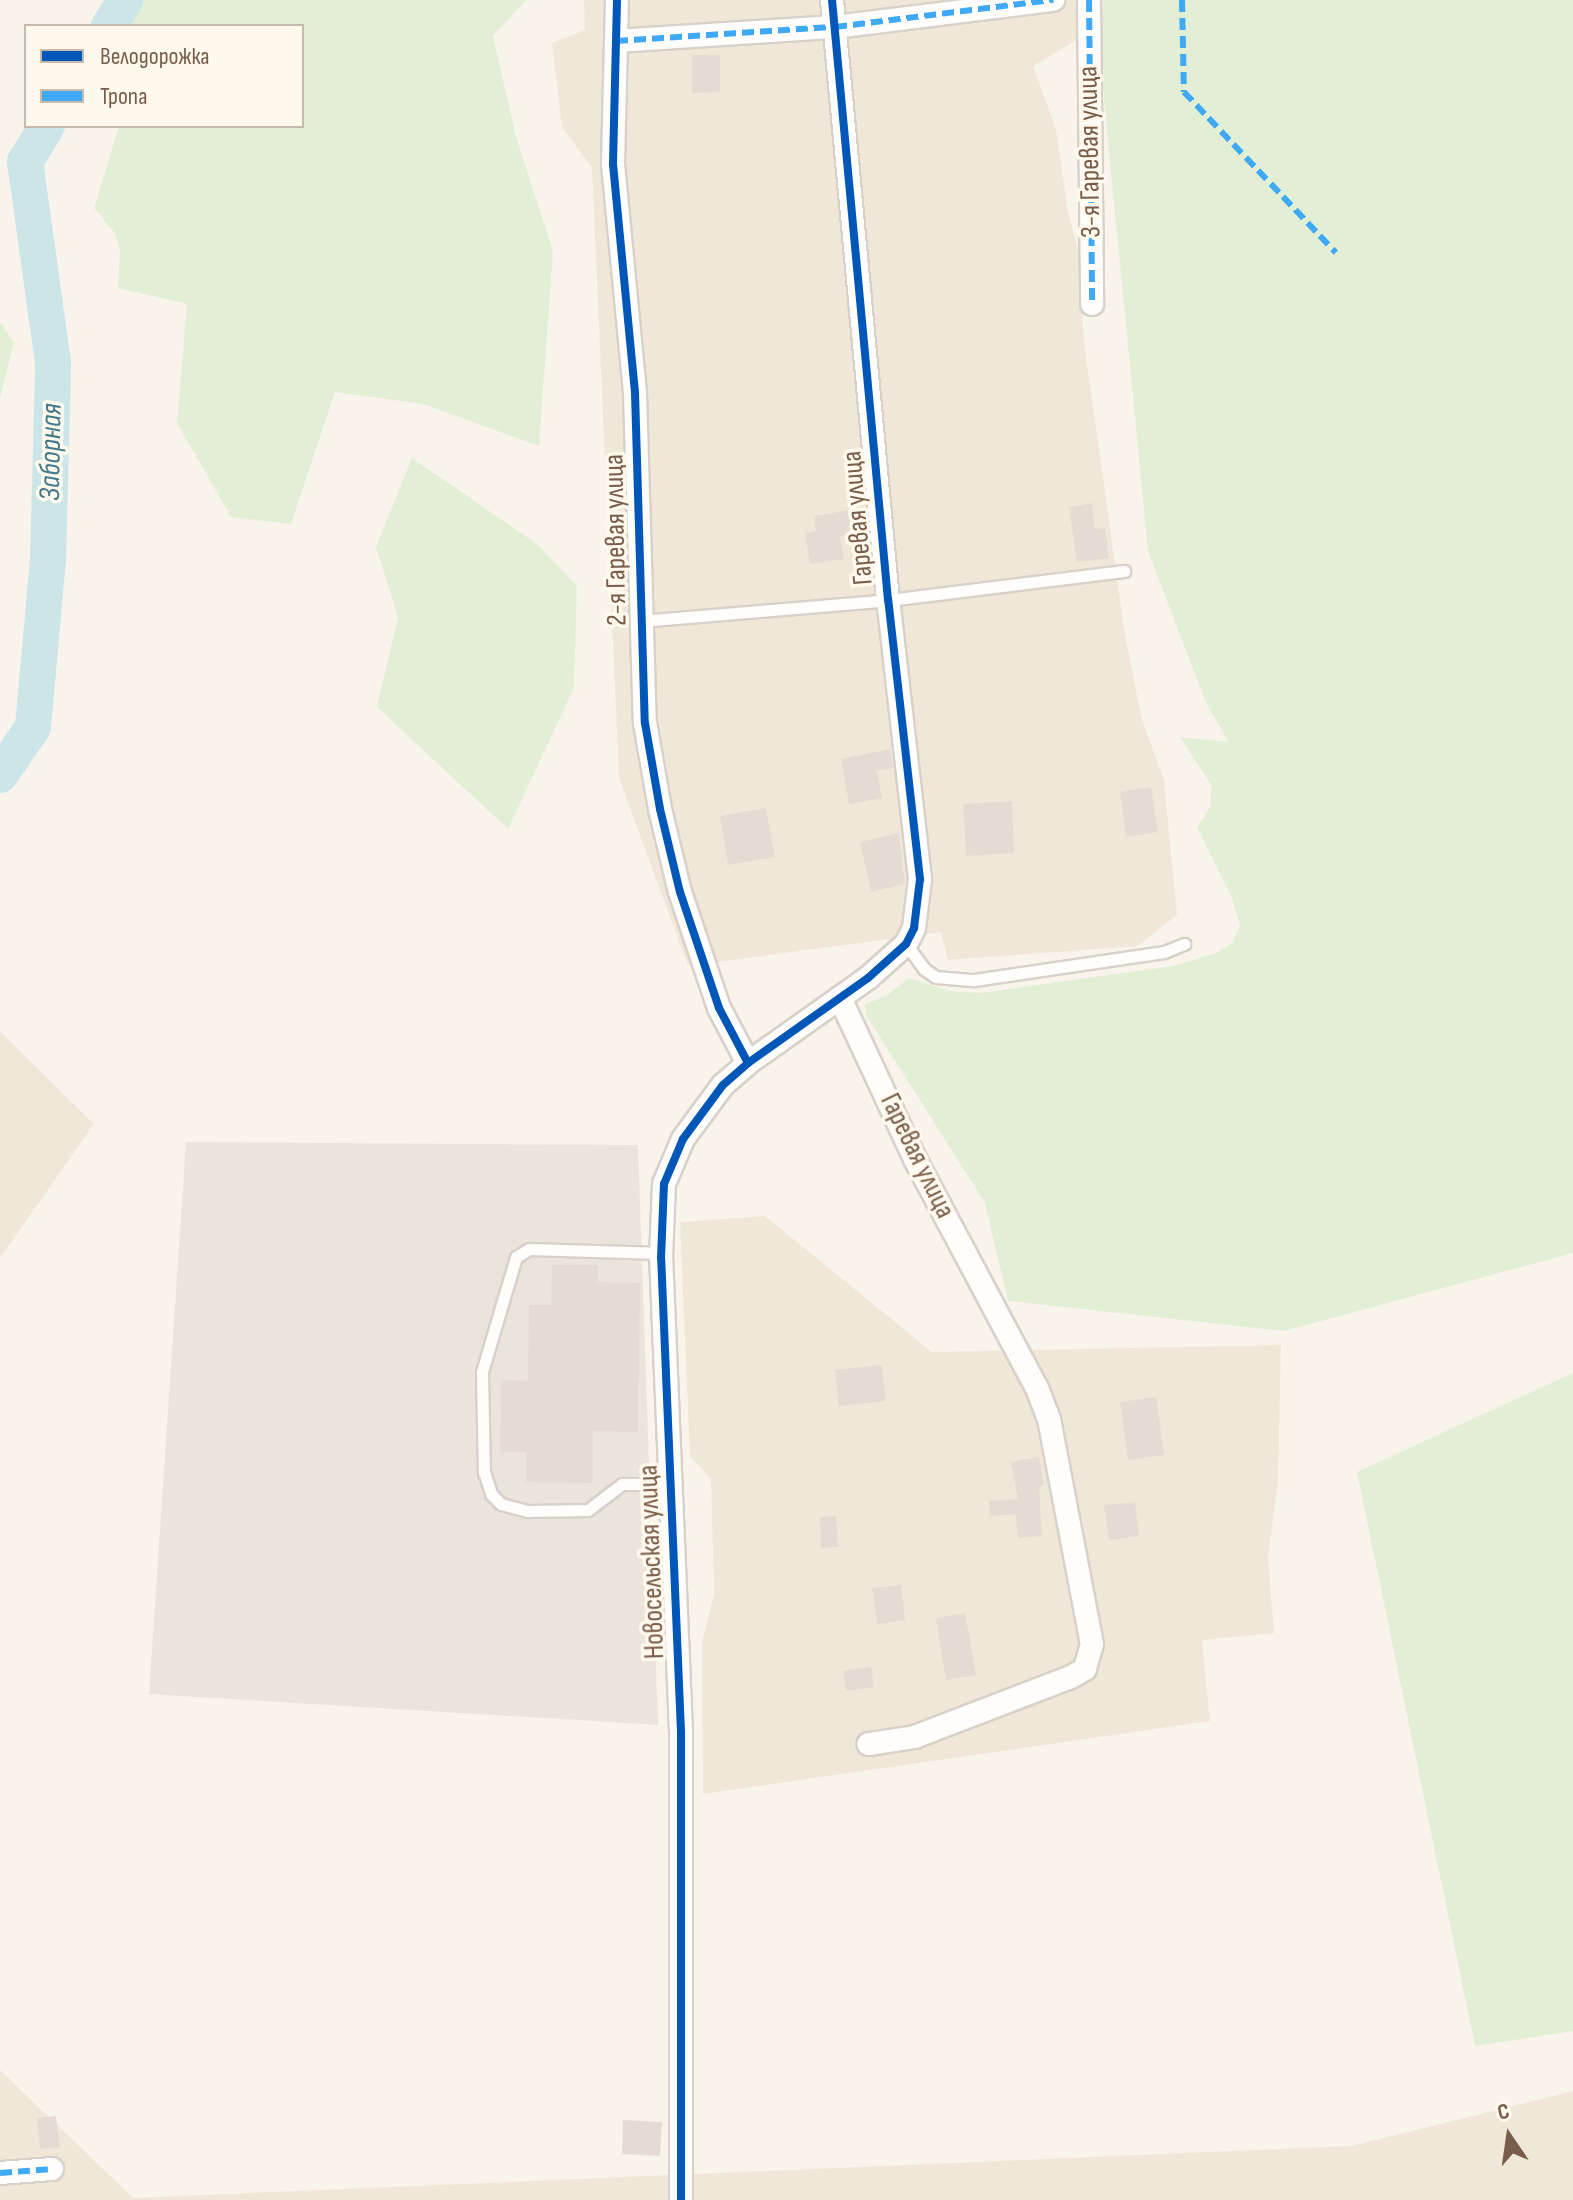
<!DOCTYPE html>
<html>
<head>
<meta charset="utf-8">
<style>
  body { margin:0 }
  #map { position:relative; width:1573px; height:2200px; overflow:hidden; background:#f8f4eb; font-family:"Sofia Sans Condensed",sans-serif }
  div>[style] { position:absolute }
  .residential>* { inset:0; background:#f1e7d8 }
  .industrial>* { inset:0; background:#ebe4dc }
  .green>* { inset:0; background:#e3efd5 }
  .river>* { height:36px; margin:-18px; padding:0 18px; transform-origin:18px; border-radius:18px; background:#cce5e8 }
  .building>* { inset:0; background:#e4dcd3 }
  .roads { filter:drop-shadow(2px 0 #d7d1c9) drop-shadow(-2px 0 #d7d1c9) drop-shadow(0 2px #d7d1c9) drop-shadow(0 -2px #d7d1c9) }
  .lane>* { height:11px; margin:-5.5px; padding:0 5.5px; transform-origin:5.5px; border-radius:5.5px; background:#fefdfc }
  .street>* { height:22px; margin:-11px; padding:0 11px; transform-origin:11px; border-radius:11px; background:#fefdfc }
  .quiet>* { height:6px; margin-top:-3px; transform-origin:0; background:repeating-linear-gradient(90deg,#3fa9f5 0 12px,transparent 0 18px) }
  .cycleway>* { height:8px; margin:-4px; padding:0 4px; transform-origin:4px; border-radius:4px; background:#0057b8 }
  span { translate:-50% -50%; white-space:nowrap; text-align:center; line-height:1.15; -webkit-text-stroke:7px #fff9ed; paint-order:stroke }
  .street-label { font-size:28px; color:#775d4a }
  .water-label { font-size:30px; color:#427a8b; font-style:italic }
  .legend { position:absolute; left:24px; top:24px; width:280px; height:104px; box-sizing:border-box; background:#fff9ed; border:2px solid #c9bbac; margin:0; padding:10px 14px; list-style:none; font-size:24px; color:#775d4a }
  .legend li { display:flex; align-items:center; gap:16px; height:40px }
  .legend b { width:40px; border:2px solid #c9bbac }
  .north { position:absolute; left:1469px; top:2096px; width:80px; height:80px; -webkit-text-stroke:6px #fff9ed; paint-order:stroke; rotate:347deg; font-size:22px; font-weight:700; line-height:32px; text-align:center; color:#775d4a }
  .north::after { content:''; display:block; margin:auto; width:28px; height:36px; background:#775d4a; clip-path:polygon(50% 0,100% 100%,50% 72%,0 100%) }
</style>
</head>
<body>
<div id="map">
  <div class="residential">
    <i style="clip-path:polygon(584px 0,1103px 0,1097px 28px,1033px 66px,1056px 129px,1068px 212px,1079px 254px,1084px 342px,1124px 628px,1141px 717px,1164px 780px,1177px 915px,1137px 946px,948px 960px,941px 932px,688px 966px,619px 778px,592px 168px,562px 127px,552px 43px,585px 30px)"></i>
    <i style="clip-path:polygon(0 1031px,94px 1124px,0 1258px)"></i>
    <i style="clip-path:polygon(765px 1216px,932px 1352px,1281px 1345px,1278px 1482px,1268px 1556px,1274px 1633px,1202px 1640px,1210px 1721px,703px 1794px,702px 1642px,714px 1594px,711px 1479px,690px 1456px,680px 1222px)"></i>
    <i style="clip-path:polygon(0 2070px,133px 2198px,1351px 2146px,1573px 2091px,1573px 2200px,0 2200px)"></i>
  </div>
  <div class="industrial">
    <i style="clip-path:polygon(186px 1142px,638px 1145px,658px 1725px,149px 1694px)"></i>
  </div>
  <div class="green">
    <i style="clip-path:polygon(127px 0,526px 0,493px 36px,516px 137px,553px 251px,539px 446px,423px 404px,335px 392px,291px 524px,231px 517px,177px 423px,187px 304px,118px 288px,120px 249px,114px 232px,94px 208px,119px 126px,302px 126px,302px 26px,128px 26px)"></i>
    <i style="clip-path:polygon(1103px 0,1573px 0,1573px 1253px,1284px 1331px,1008px 1301px,985px 1203px,866px 1015px,865px 1004px,886px 996px,909px 978px,949px 991px,981px 993px,1173px 966px,1216px 953px,1232px 943px,1240px 926px,1232px 898px,1197px 827px,1210px 807px,1212px 786px,1180px 737px,1229px 742px,1206px 703px,1148px 551px,1097px 28px)"></i>
    <i style="clip-path:polygon(0 322px,14px 343px,0 399px)"></i>
    <i style="clip-path:polygon(412px 458px,537px 544px,577px 586px,574px 688px,508px 829px,377px 707px,398px 617px,376px 547px)"></i>
    <i style="clip-path:polygon(1573px 1373px,1573px 2031px,1475px 2046px,1357px 1472px)"></i>
  </div>
  <div class="river">
    <i style="left:109px;top:26px;width:31px;rotate:-58deg"></i>
    <i style="left:0;top:775px;width:58px;rotate:-55.5deg"></i>
    <i style="left:33px;top:727px;width:168px;rotate:-84.9deg"></i>
    <i style="left:48px;top:560px;width:197px;rotate:-88.5deg"></i>
    <i style="left:53px;top:363px;width:203px;rotate:-97.9deg"></i>
    <i style="left:25px;top:162px;width:42px;rotate:-58.6deg"></i>
  </div>
  <div class="building">
    <i style="clip-path:polygon(692px 55px,720px 55px,720px 92px,692px 93px)"></i>
    <i style="clip-path:polygon(1092px 503px,1095px 529px,1105px 528px,1109px 558px,1077px 562px,1069px 507px)"></i>
    <i style="clip-path:polygon(856px 509px,859px 533px,840px 536px,844px 559px,810px 564px,805px 533px,816px 531px,814px 516px)"></i>
    <i style="clip-path:polygon(890px 749px,893px 768px,877px 771px,882px 798px,849px 804px,841px 759px)"></i>
    <i style="clip-path:polygon(1151px 787px,1158px 832px,1126px 837px,1120px 792px)"></i>
    <i style="clip-path:polygon(1012px 801px,1014px 853px,966px 856px,963px 804px)"></i>
    <i style="clip-path:polygon(766px 808px,775px 857px,728px 865px,720px 816px)"></i>
    <i style="clip-path:polygon(899px 833px,905px 884px,871px 892px,860px 842px)"></i>
    <i style="clip-path:polygon(552px 1265px,598px 1265px,598px 1282px,640px 1283px,638px 1432px,593px 1431px,593px 1483px,526px 1482px,526px 1452px,500px 1452px,501px 1380px,528px 1381px,529px 1305px,551px 1305px)"></i>
    <i style="clip-path:polygon(882px 1365px,886px 1401px,839px 1406px,835px 1370px)"></i>
    <i style="clip-path:polygon(1156px 1397px,1164px 1455px,1128px 1460px,1120px 1402px)"></i>
    <i style="clip-path:polygon(1039px 1457px,1044px 1486px,1039px 1487px,1042px 1536px,1018px 1538px,1016px 1514px,990px 1516px,989px 1501px,1018px 1499px,1011px 1462px)"></i>
    <i style="clip-path:polygon(1135px 1502px,1139px 1536px,1109px 1540px,1104px 1505px)"></i>
    <i style="clip-path:polygon(836px 1516px,838px 1547px,821px 1548px,820px 1517px)"></i>
    <i style="clip-path:polygon(901px 1585px,905px 1620px,877px 1624px,872px 1588px)"></i>
    <i style="clip-path:polygon(965px 1613px,976px 1675px,946px 1680px,936px 1618px)"></i>
    <i style="clip-path:polygon(871px 1667px,874px 1687px,846px 1691px,843px 1671px)"></i>
    <i style="clip-path:polygon(56px 2116px,60px 2147px,40px 2149px,37px 2118px)"></i>
    <i style="clip-path:polygon(623px 2120px,662px 2122px,660px 2156px,622px 2154px)"></i>
  </div>
  <div class="roads">
    <div class="lane">
      <i style="left:640px;top:621px;width:249px;rotate:-4.8deg"></i>
      <i style="left:888px;top:600px;width:238px;rotate:-7deg"></i>
      <i style="left:906px;top:944px;width:31px;rotate:54deg"></i>
      <i style="left:924px;top:969px;width:14px;rotate:34deg"></i>
      <i style="left:936px;top:977px;width:38px;rotate:5deg"></i>
      <i style="left:974px;top:980px;width:192px;rotate:-8.4deg"></i>
      <i style="left:1164px;top:952px;width:22px;rotate:-22deg"></i>
      <i style="left:661px;top:1253px;width:132px;rotate:-178.3deg"></i>
      <i style="left:529px;top:1249px;width:15px;rotate:148deg"></i>
      <i style="left:516px;top:1257px;width:120px;rotate:106.5deg"></i>
      <i style="left:482px;top:1372px;width:100px;rotate:88.9deg"></i>
      <i style="left:484px;top:1472px;width:23px;rotate:72deg"></i>
      <i style="left:491px;top:1494px;width:14px;rotate:45deg"></i>
      <i style="left:501px;top:1504px;width:28px;rotate:15deg"></i>
      <i style="left:528px;top:1511px;width:60px;rotate:-1deg"></i>
      <i style="left:588px;top:1510px;width:43px;rotate:-37.4deg"></i>
      <i style="left:622px;top:1484px;width:49px"></i>
    </div>
    <div class="street">
      <i style="left:617px;top:0;width:164px;rotate:91.4deg"></i>
      <i style="left:613px;top:164px;width:230px;rotate:84.5deg"></i>
      <i style="left:635px;top:393px;width:330px;rotate:88.3deg"></i>
      <i style="left:645px;top:723px;width:87px;rotate:80.1deg"></i>
      <i style="left:660px;top:809px;width:85px;rotate:76.5deg"></i>
      <i style="left:680px;top:892px;width:122px;rotate:71.4deg"></i>
      <i style="left:719px;top:1008px;width:62px;rotate:62.2deg"></i>
      <i style="left:1089px;top:0;width:304px;rotate:89.4deg"></i>
      <i style="left:616px;top:41px;width:219px;rotate:-3.7deg"></i>
      <i style="left:835px;top:27px;width:220px;rotate:-7.1deg"></i>
      <i style="left:840px;top:998px;width:178px;rotate:65deg"></i>
      <i style="left:915px;top:1159px;width:259px;rotate:62deg"></i>
      <i style="left:1037px;top:1388px;width:33px;rotate:69deg"></i>
      <i style="left:1049px;top:1419px;width:229px;rotate:79.2deg"></i>
      <i style="left:1092px;top:1644px;width:26px;rotate:106deg"></i>
      <i style="left:1085px;top:1669px;width:16px;rotate:150deg"></i>
      <i style="left:1071px;top:1677px;width:167px;rotate:159deg"></i>
      <i style="left:915px;top:1737px;width:47px;rotate:171.3deg"></i>
      <i style="left:0;top:2173px;width:52px;rotate:-4.4deg"></i>
      <i style="left:681px;top:2200px;width:468px;rotate:-90deg"></i>
      <i style="left:681px;top:1732px;width:474px;rotate:-92.4deg"></i>
      <i style="left:661px;top:1258px;width:74px;rotate:-87.7deg"></i>
      <i style="left:664px;top:1184px;width:49px;rotate:-67.1deg"></i>
      <i style="left:683px;top:1139px;width:67px;rotate:-53.5deg"></i>
      <i style="left:723px;top:1085px;width:33px;rotate:-41deg"></i>
      <i style="left:748px;top:1063px;width:147px;rotate:-35.3deg"></i>
      <i style="left:868px;top:978px;width:51px;rotate:-41.8deg"></i>
      <i style="left:906px;top:944px;width:18px;rotate:-63deg"></i>
      <i style="left:914px;top:928px;width:49px;rotate:-83deg"></i>
      <i style="left:920px;top:879px;width:281px;rotate:-96.5deg"></i>
      <i style="left:888px;top:600px;width:603px;rotate:-95.33deg"></i>
    </div>
  </div>
  <div class="quiet">
    <i style="left:1089px;top:0;width:304px;rotate:89.4deg"></i>
    <i style="left:1182px;top:0;width:92px;rotate:88.8deg"></i>
    <i style="left:1184px;top:92px;width:221px;rotate:46.6deg"></i>
    <i style="left:616px;top:41px;width:219px;rotate:-3.7deg"></i>
    <i style="left:835px;top:27px;width:220px;rotate:-7.1deg"></i>
    <i style="left:0;top:2173px;width:52px;rotate:-4.4deg"></i>
  </div>
  <div class="cycleway">
    <i style="left:617px;top:0;width:164px;rotate:91.4deg"></i>
    <i style="left:613px;top:164px;width:230px;rotate:84.5deg"></i>
    <i style="left:635px;top:393px;width:330px;rotate:88.3deg"></i>
    <i style="left:645px;top:723px;width:87px;rotate:80.1deg"></i>
    <i style="left:660px;top:809px;width:85px;rotate:76.5deg"></i>
    <i style="left:680px;top:892px;width:122px;rotate:71.4deg"></i>
    <i style="left:719px;top:1008px;width:62px;rotate:62.2deg"></i>
    <i style="left:681px;top:2200px;width:468px;rotate:-90deg"></i>
    <i style="left:681px;top:1732px;width:474px;rotate:-92.4deg"></i>
    <i style="left:661px;top:1258px;width:74px;rotate:-87.7deg"></i>
    <i style="left:664px;top:1184px;width:49px;rotate:-67.1deg"></i>
    <i style="left:683px;top:1139px;width:67px;rotate:-53.5deg"></i>
    <i style="left:723px;top:1085px;width:33px;rotate:-41deg"></i>
    <i style="left:748px;top:1063px;width:147px;rotate:-35.3deg"></i>
    <i style="left:868px;top:978px;width:51px;rotate:-41.8deg"></i>
    <i style="left:906px;top:944px;width:18px;rotate:-63deg"></i>
    <i style="left:914px;top:928px;width:49px;rotate:-83deg"></i>
    <i style="left:920px;top:879px;width:281px;rotate:-96.5deg"></i>
    <i style="left:888px;top:600px;width:603px;rotate:-95.33deg"></i>
  </div>
  <div class="street-label">
    <span style="left:1090px;top:152px;rotate:-91deg">3-я Гаревая улица</span>
    <span style="left:858px;top:518px;rotate:-95deg">Гаревая улица</span>
    <span style="left:616px;top:540px;rotate:-91deg">2-я Гаревая улица</span>
    <span style="left:917px;top:1156px;rotate:64deg">Гаревая улица</span>
    <span style="left:652px;top:1562px;rotate:-92deg">Новосельская улица</span>
  </div>
  <div class="water-label">
    <span style="left:51px;top:452px;rotate:-89deg">Заборная</span>
  </div>
  <ul class="legend">
  <li><b style="height:10px;background:#0057b8"></b>Велодорожка</li>
  <li><b style="height:10px;background:#3fa9f5"></b>Тропа</li>
  </ul>
  <div class="north">С</div>
</div>
</body>
</html>
